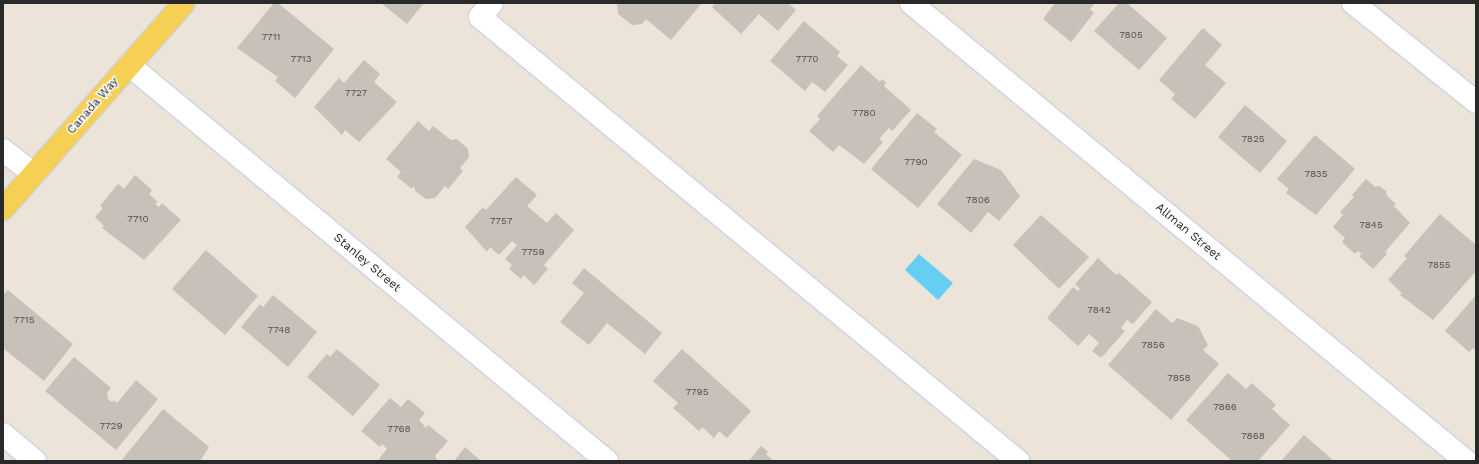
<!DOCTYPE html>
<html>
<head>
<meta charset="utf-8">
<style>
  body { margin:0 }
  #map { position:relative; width:1479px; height:464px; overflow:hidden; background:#ece4d9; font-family:"Work Sans",sans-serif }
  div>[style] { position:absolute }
  .water>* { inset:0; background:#67cef3 }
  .building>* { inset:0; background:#c7c1b9 }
  .roads { filter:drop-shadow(1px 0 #cfd2e2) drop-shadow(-1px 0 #cfd2e2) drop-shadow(0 1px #cfd2e2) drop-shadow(0 -1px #cfd2e2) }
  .minor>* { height:22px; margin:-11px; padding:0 11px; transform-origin:11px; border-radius:11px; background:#fff }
  .major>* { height:22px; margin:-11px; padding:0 11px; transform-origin:11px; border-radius:11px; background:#f6d054 }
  span { translate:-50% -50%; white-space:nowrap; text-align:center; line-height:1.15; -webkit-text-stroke:3px #fff; paint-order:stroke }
  .number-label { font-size:10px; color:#504f4d }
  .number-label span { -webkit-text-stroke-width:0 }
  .street-label { font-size:12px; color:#292929 }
  .frame { position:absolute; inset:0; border:4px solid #292929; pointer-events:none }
</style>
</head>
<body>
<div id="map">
  <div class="water">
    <i style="clip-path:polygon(919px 254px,953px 283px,938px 300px,905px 270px)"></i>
  </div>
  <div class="building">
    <i style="clip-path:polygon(274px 3px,278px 3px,334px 49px,295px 98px,275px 81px,278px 77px,237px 48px)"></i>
    <i style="clip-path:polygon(381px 3px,424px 3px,407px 24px)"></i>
    <i style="clip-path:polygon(617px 3px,702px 3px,671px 40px,646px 19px,642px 24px,632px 25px,618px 14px)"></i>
    <i style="clip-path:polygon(715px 3px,788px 3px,796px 10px,778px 31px,759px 14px,741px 34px,712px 7px)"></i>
    <i style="clip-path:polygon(1055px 3px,1095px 3px,1090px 9px,1094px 13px,1071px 42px,1043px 19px)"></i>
    <i style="clip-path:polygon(1119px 3px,1127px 3px,1167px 38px,1139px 70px,1094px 31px)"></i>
    <i style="clip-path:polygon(804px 21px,840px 52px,837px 56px,848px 65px,825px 92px,812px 82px,805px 91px,770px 61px)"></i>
    <i style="clip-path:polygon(1203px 28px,1222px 45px,1205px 65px,1226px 83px,1195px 119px,1171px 99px,1175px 94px,1159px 80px)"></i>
    <i style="clip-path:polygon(364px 60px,380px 74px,374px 82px,397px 102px,359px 142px,345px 130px,342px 135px,314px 107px,339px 78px,344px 83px)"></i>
    <i style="clip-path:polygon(861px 65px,880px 82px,882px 79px,886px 83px,884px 86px,911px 110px,892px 131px,889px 128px,879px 139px,883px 142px,864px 164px,839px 145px,833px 152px,809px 131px,820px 119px,817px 116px)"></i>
    <i style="clip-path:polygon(1245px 105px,1287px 141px,1260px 173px,1218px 137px)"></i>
    <i style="clip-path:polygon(917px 113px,937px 129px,934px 132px,962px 155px,918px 208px,871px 169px)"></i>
    <i style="clip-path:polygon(418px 121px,429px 131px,433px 126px,451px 140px,457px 139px,468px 149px,469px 157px,460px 168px,463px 171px,448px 189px,445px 186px,435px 198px,426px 199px,415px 191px,414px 186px,412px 189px,397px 177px,401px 172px,386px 159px)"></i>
    <i style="clip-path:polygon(1315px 135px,1355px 169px,1316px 215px,1286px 193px,1289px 189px,1277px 179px)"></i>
    <i style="clip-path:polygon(974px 159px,1001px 170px,1020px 196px,999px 221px,988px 212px,971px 233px,937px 204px)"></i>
    <i style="clip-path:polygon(135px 175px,152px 190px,149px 194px,158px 202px,155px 204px,159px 207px,162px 203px,181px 220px,144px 260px,102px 228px,104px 226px,95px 217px,103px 208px,100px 206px,118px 184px,124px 189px)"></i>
    <i style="clip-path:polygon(516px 177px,537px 195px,527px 206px,547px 223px,556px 213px,574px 230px,544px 265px,548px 269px,534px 285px,524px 275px,521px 279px,509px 269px,512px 265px,505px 259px,517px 245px,512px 241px,499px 255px,490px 247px,487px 252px,465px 227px,483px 207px,486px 210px)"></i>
    <i style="clip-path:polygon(1366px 179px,1375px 187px,1379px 186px,1386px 191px,1387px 196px,1396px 204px,1394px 206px,1410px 223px,1385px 252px,1387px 254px,1373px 269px,1359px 256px,1362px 254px,1358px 251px,1355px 254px,1342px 242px,1345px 238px,1333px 227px,1343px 215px,1340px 212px,1354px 197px,1352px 195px)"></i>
    <i style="clip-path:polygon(1440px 214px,1476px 245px,1476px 271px,1433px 320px,1400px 295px,1402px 293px,1388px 280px,1407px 258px,1404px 256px)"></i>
    <i style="clip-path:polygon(1041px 215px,1089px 257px,1059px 289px,1013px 245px)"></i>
    <i style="clip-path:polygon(206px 250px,258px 296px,225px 335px,172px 289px)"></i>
    <i style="clip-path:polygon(1098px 258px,1116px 275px,1119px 273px,1152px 302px,1133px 324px,1127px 320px,1121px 328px,1125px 331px,1101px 358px,1092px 351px,1099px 343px,1089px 334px,1078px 346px,1047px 318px,1073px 287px,1078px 291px,1080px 289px,1075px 284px)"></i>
    <i style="clip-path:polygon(584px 268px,662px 333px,645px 354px,607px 323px,589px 345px,560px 322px,584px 293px,572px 283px)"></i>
    <i style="clip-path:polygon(8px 290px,73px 344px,44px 381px,4px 349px,3px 351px,3px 295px)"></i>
    <i style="clip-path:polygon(273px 295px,317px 332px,288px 367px,241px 327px,260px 304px,263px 307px)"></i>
    <i style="clip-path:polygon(1476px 295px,1476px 351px,1473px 348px,1469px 352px,1445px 331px)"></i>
    <i style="clip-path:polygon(1156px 309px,1172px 323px,1177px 318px,1198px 326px,1208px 345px,1203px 350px,1219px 364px,1171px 420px,1108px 365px)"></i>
    <i style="clip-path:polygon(337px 349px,380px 385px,353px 416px,307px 377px,327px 354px,330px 357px)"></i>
    <i style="clip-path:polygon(682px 349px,751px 411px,727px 438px,719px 431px,714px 438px,702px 427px,699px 431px,673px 408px,678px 403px,653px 381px)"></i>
    <i style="clip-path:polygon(74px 357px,111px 388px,107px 393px,108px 399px,112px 402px,114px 400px,117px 403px,136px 380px,158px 399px,116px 450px,45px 391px)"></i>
    <i style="clip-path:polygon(1228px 373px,1246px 389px,1252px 383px,1276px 405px,1272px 409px,1290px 425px,1258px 461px,1232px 461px,1186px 420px)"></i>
    <i style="clip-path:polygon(390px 398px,401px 407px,408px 399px,425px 413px,419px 420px,426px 428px,428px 425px,448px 441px,435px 456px,438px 461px,381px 461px,379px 459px,387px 449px,382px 444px,380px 447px,361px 431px)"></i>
    <i style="clip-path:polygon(163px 409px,209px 447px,200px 461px,121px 461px)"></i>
    <i style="clip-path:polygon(1304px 435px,1334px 461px,1281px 461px)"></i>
    <i style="clip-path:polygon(761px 446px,768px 452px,766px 454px,774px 461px,749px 461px)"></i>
    <i style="clip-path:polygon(465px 447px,481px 461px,454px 461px)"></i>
  </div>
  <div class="roads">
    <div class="minor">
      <i style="left:492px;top:3px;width:18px;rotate:131deg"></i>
      <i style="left:480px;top:17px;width:698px;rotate:39.53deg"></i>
      <i style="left:911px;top:3px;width:720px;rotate:39.53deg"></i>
      <i style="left:1353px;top:3px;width:158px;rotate:38.8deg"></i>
      <i style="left:129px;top:65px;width:621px;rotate:39.64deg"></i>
      <i style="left:3px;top:150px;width:39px;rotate:38deg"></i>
      <i style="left:3px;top:434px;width:42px;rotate:40.2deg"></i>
    </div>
    <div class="major">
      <i style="left:3px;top:209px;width:274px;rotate:-48.7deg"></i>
    </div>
  </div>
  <div class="number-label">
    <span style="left:1131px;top:35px">7805</span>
    <span style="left:271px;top:37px">7711</span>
    <span style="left:301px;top:59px">7713</span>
    <span style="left:807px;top:59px">7770</span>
    <span style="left:356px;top:93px">7727</span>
    <span style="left:864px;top:113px">7780</span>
    <span style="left:1253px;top:139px">7825</span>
    <span style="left:916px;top:162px">7790</span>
    <span style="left:1316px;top:174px">7835</span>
    <span style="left:978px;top:200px">7806</span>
    <span style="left:138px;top:219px">7710</span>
    <span style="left:501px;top:221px">7757</span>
    <span style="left:1371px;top:225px">7845</span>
    <span style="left:533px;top:252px">7759</span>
    <span style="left:1439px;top:265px">7855</span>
    <span style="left:1099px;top:310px">7842</span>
    <span style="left:24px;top:320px">7715</span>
    <span style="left:279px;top:330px">7748</span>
    <span style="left:1153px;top:345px">7856</span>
    <span style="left:1179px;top:378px">7858</span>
    <span style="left:697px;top:392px">7795</span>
    <span style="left:1225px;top:407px">7866</span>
    <span style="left:111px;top:426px">7729</span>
    <span style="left:399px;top:429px">7768</span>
    <span style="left:1253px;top:436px">7868</span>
  </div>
  <div class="street-label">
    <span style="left:93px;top:106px;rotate:-49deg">Canada Way</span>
    <span style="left:1188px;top:232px;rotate:40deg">Allman Street</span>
    <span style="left:367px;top:263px;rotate:40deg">Stanley Street</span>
  </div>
  <div class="frame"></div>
</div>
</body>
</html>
